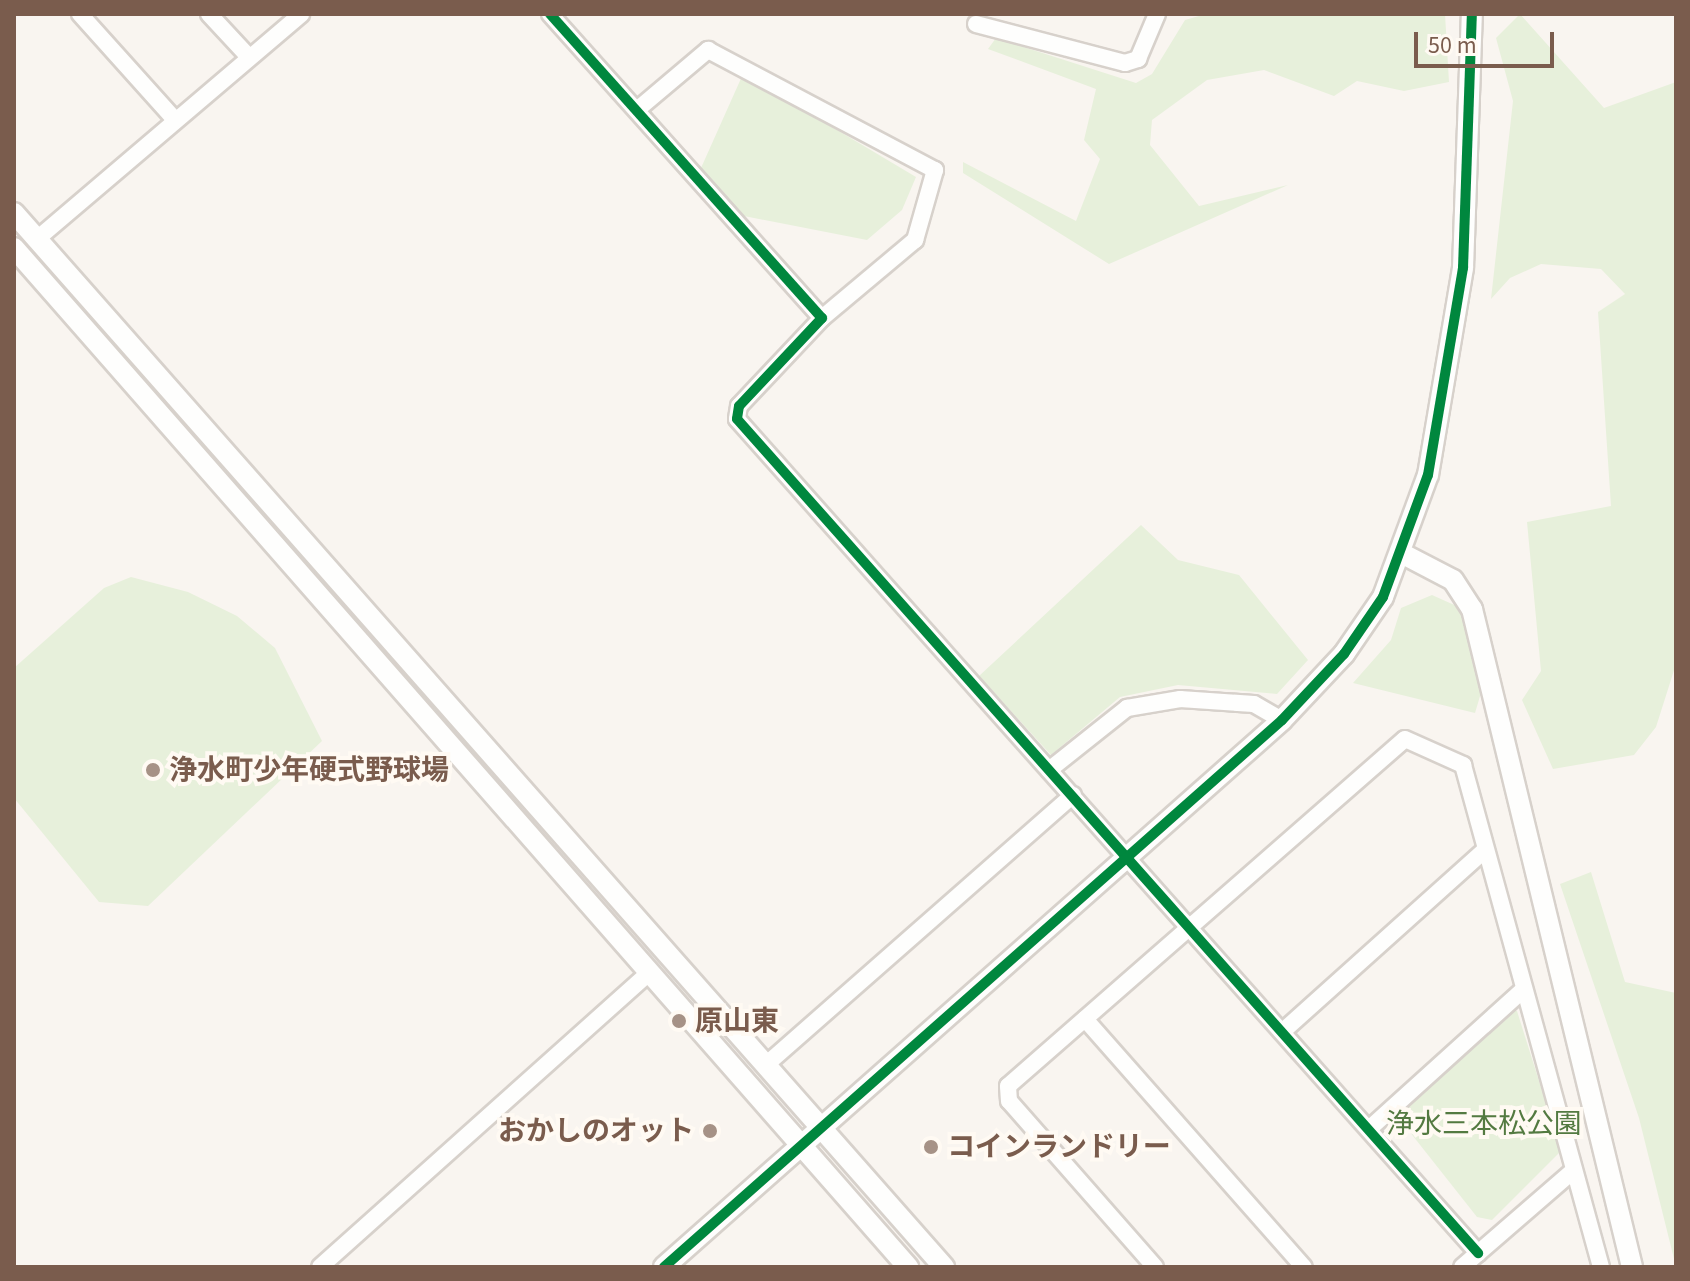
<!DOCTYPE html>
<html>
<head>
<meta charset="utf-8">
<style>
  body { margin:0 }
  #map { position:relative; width:1690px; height:1281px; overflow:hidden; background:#f9f5f0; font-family:"Source Sans 3","Noto Sans JP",sans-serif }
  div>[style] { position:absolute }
  .green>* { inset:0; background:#e7f0db }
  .roads { filter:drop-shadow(2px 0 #d7d1cb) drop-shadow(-2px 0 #d7d1cb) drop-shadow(0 2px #d7d1cb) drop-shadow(0 -2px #d7d1cb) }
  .minor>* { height:16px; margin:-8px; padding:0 8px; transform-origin:8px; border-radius:8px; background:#fefefd }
  .tertiary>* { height:20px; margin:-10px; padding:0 10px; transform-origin:10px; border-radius:10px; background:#fefefd }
  .cycleway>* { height:10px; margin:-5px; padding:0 5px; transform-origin:5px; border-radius:5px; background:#00873e }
  .dots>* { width:22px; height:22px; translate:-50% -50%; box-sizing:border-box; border:4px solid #fffaf3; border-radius:50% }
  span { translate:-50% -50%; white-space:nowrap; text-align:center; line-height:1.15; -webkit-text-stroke:8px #fffaf3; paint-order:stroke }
  .poi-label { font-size:28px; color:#7a5c4d; font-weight:700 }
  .left { translate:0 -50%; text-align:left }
  .right { translate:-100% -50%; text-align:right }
  .park-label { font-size:28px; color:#537a41 }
  .frame { position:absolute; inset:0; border:16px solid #7a5c4d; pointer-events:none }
  .scale { position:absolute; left:1414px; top:32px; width:140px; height:36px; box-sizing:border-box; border:4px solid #7a5c4d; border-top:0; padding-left:10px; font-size:24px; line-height:28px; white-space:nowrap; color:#7a5c4d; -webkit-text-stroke:6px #fffaf3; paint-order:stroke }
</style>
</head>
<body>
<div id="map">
  <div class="green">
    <i style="clip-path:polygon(1206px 14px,1445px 14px,1449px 82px,1404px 91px,1357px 81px,1334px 96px,1264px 70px,1207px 80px,1152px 120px,1150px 145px,1199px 206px,1288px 185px,1109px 264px,963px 173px,963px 162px,1076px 221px,1100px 159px,1084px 140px,1096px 89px,988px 49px,996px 38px,1136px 83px,1152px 74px,1185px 20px)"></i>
    <i style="clip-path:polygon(1520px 14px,1604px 108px,1676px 82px,1676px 664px,1656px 727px,1634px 755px,1553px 769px,1522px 700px,1541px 671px,1527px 522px,1611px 506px,1598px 312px,1625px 294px,1601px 269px,1541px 264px,1510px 278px,1491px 299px,1513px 101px,1496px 38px)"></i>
    <i style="clip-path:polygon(743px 74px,916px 177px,902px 210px,867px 240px,744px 216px,701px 168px)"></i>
    <i style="clip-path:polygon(1141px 525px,1178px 560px,1239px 575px,1308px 660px,1277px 694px,1178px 685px,1120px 697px,1051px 755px,979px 676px)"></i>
    <i style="clip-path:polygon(131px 577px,188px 592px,237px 616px,275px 648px,322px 741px,148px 906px,99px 902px,14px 798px,14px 668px,104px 588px)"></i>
    <i style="clip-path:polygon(1432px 595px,1461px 608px,1483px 686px,1475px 713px,1353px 683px,1391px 640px,1401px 608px)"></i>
    <i style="clip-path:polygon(1591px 872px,1625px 982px,1676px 993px,1676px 1267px,1639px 1118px,1560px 884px)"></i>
    <i style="clip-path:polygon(1510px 1010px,1517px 1011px,1561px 1151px,1492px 1220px,1477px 1217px,1398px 1117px)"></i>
  </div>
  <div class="roads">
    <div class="minor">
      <i style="left:80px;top:14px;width:142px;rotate:48.1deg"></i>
      <i style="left:209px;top:14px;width:59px;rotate:47.1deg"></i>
      <i style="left:550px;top:14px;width:408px;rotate:48.2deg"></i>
      <i style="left:822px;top:318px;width:121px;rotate:133.3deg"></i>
      <i style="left:739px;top:406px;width:13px;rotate:99deg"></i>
      <i style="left:737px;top:419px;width:1116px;rotate:48.38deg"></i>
      <i style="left:976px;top:24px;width:154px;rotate:14.7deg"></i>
      <i style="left:1125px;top:63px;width:14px;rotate:-17deg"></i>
      <i style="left:1138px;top:59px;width:49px;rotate:-67.1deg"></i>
      <i style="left:638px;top:109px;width:92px;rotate:-40.1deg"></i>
      <i style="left:708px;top:50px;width:257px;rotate:27.9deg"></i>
      <i style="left:935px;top:170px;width:73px;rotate:105.9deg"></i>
      <i style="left:915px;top:240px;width:121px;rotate:140deg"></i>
      <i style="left:37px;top:239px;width:347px;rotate:-40.4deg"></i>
      <i style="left:1049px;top:770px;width:100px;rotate:-38.5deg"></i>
      <i style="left:1127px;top:708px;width:54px;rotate:-9.6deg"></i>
      <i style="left:1180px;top:699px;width:74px;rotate:3.9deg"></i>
      <i style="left:1254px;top:704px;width:32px;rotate:30deg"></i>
      <i style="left:1085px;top:1019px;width:331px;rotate:48.6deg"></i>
      <i style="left:1282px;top:1032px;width:273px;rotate:-41.9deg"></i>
      <i style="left:768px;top:1063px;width:406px;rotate:-41.3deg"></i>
      <i style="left:1369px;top:1129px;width:207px;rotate:-42.1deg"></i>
      <i style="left:320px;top:1267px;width:441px;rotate:-41.8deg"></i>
      <i style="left:1155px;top:1267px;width:221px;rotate:-131.3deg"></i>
      <i style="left:1009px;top:1101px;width:15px;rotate:-94deg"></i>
      <i style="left:1008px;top:1086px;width:527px;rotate:-41.16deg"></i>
      <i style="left:1405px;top:739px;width:64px;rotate:24.1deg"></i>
      <i style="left:1463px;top:765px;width:521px;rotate:74.63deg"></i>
      <i style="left:1462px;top:1267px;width:148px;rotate:-40.9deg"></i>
    </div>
    <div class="tertiary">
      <i style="left:14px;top:213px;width:1406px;rotate:48.58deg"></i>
      <i style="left:14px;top:248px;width:1356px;rotate:48.74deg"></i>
      <i style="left:1403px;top:554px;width:56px;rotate:27.5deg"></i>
      <i style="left:1453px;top:580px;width:35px;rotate:57deg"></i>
      <i style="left:1472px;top:609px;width:677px;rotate:76.33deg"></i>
      <i style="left:664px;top:1267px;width:825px;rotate:-41.51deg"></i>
      <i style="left:1282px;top:720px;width:91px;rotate:-46.8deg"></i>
      <i style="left:1344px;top:654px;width:69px;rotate:-55.6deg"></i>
      <i style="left:1383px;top:597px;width:130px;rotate:-69.8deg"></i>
      <i style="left:1428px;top:475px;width:210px;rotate:-80.4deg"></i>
      <i style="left:1463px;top:268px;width:254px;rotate:-88deg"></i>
    </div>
  </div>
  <div class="cycleway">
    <i style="left:550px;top:14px;width:408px;rotate:48.2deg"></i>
    <i style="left:822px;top:318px;width:121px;rotate:133.3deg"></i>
    <i style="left:739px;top:406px;width:13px;rotate:99deg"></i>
    <i style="left:737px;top:419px;width:1116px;rotate:48.38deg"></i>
    <i style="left:664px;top:1267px;width:825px;rotate:-41.51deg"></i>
    <i style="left:1282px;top:720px;width:91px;rotate:-46.8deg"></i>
    <i style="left:1344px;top:654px;width:69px;rotate:-55.6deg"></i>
    <i style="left:1383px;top:597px;width:130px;rotate:-69.8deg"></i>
    <i style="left:1428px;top:475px;width:210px;rotate:-80.4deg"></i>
    <i style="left:1463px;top:268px;width:254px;rotate:-88deg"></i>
  </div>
  <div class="dots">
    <i style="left:153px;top:770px;background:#a69286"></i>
    <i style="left:679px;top:1021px;background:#a69286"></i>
    <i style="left:710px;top:1131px;background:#a69286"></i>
    <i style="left:931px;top:1147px;background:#a69286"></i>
  </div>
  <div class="poi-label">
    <span class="left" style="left:169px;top:770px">浄水町少年硬式野球場</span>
    <span class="left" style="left:695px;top:1021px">原山東</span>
    <span class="right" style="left:694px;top:1131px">おかしのオット</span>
    <span class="left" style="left:947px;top:1147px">コインランドリー</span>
  </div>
  <div class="park-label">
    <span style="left:1484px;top:1124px">浄水三本松公園</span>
  </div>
  <div class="frame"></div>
  <div class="scale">50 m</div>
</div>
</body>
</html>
